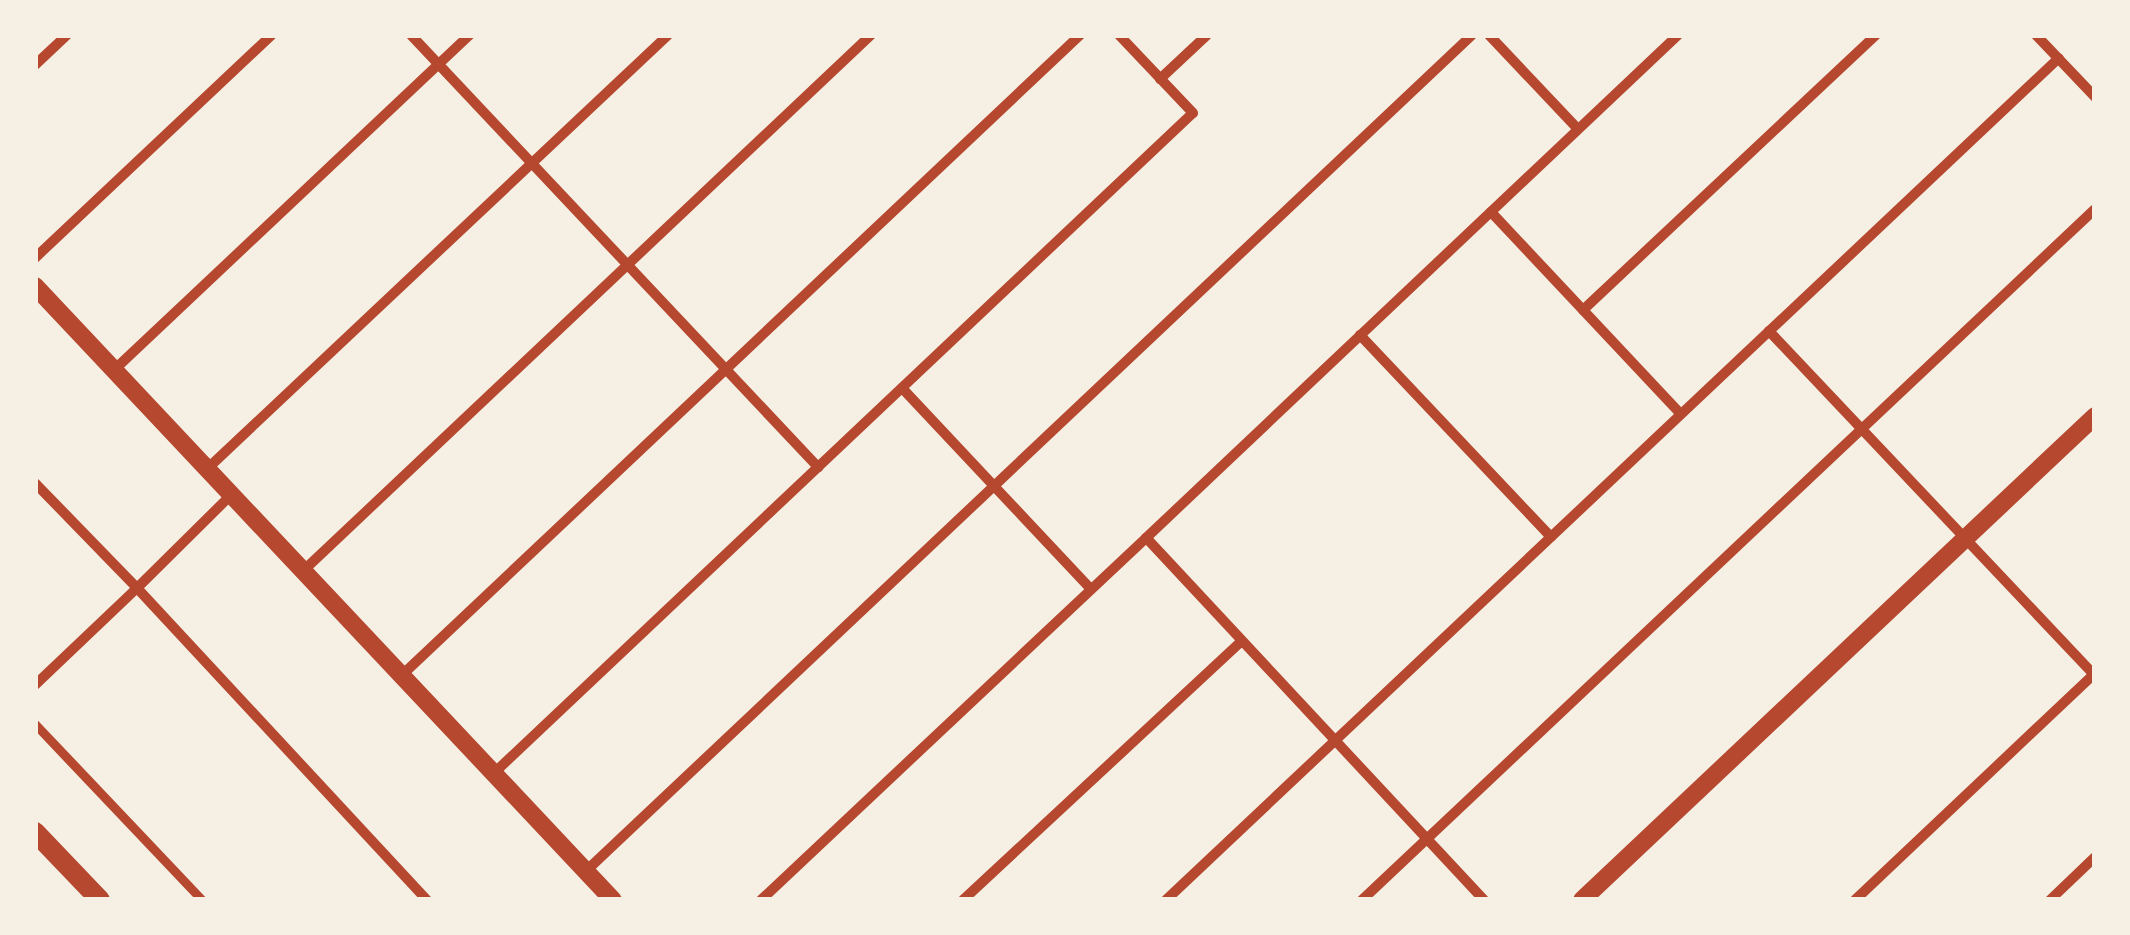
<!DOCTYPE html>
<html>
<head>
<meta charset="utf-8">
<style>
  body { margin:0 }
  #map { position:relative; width:2130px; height:935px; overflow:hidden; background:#f6efe4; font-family:Figtree,sans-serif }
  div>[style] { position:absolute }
  .pedestrian>* { height:9px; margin:-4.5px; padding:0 4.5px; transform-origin:4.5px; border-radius:4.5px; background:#b5482f }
  .minor>* { height:10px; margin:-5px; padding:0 5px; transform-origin:5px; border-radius:5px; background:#b5482f }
  .tertiary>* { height:18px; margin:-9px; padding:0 9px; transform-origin:9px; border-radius:9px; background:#b5482f }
  .secondary>* { height:20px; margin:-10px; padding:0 10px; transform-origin:10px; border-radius:10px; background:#b5482f }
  span { translate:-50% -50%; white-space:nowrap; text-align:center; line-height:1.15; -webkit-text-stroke:8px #f6efe4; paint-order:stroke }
  .frame { position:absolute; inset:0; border:38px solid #f6efe4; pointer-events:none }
</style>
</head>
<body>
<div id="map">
  <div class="pedestrian">
    <i style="left:35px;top:724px;width:243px;rotate:46.5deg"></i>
  </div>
  <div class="minor">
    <i style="left:411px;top:35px;width:594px;rotate:46.71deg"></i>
    <i style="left:1489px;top:35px;width:129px;rotate:46.6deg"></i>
    <i style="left:2036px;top:35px;width:86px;rotate:46.4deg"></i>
    <i style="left:35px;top:65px;width:44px;rotate:-43.2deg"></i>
    <i style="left:1160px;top:79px;width:64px;rotate:-43.1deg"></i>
    <i style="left:1491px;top:212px;width:277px;rotate:46.8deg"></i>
    <i style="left:35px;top:258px;width:325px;rotate:-43.3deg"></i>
    <i style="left:1583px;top:310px;width:402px;rotate:-43.2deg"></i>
    <i style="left:1769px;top:331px;width:475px;rotate:46.6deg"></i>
    <i style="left:1360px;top:335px;width:278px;rotate:46.6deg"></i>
    <i style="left:114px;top:370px;width:489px;rotate:-43.3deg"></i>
    <i style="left:902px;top:388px;width:276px;rotate:46.8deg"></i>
    <i style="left:207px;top:469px;width:633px;rotate:-43.27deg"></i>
    <i style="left:35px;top:483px;width:146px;rotate:45.8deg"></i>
    <i style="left:137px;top:588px;width:141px;rotate:136.4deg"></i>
    <i style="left:231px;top:495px;width:132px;rotate:135.3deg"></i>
    <i style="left:137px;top:588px;width:426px;rotate:47.1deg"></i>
    <i style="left:303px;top:571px;width:781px;rotate:-43.34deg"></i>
    <i style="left:401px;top:676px;width:934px;rotate:-43.35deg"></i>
    <i style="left:494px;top:773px;width:961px;rotate:-43.36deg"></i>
    <i style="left:1193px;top:113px;width:108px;rotate:-133.5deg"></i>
    <i style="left:586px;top:871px;width:1218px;rotate:-43.34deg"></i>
    <i style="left:761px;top:900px;width:528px;rotate:-43.24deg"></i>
    <i style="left:963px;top:900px;width:378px;rotate:-42.9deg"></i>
    <i style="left:1166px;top:900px;width:1227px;rotate:-43.32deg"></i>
    <i style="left:1362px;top:900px;width:1007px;rotate:-43.31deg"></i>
    <i style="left:1484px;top:900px;width:495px;rotate:-133deg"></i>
    <i style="left:1146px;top:538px;width:732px;rotate:-43.4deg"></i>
    <i style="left:1855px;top:900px;width:330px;rotate:-43.4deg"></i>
    <i style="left:2050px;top:900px;width:62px;rotate:-43.7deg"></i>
  </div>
  <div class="tertiary">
    <i style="left:35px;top:286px;width:843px;rotate:46.73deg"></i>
    <i style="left:1582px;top:900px;width:705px;rotate:-43.33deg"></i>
  </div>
  <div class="secondary">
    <i style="left:35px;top:832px;width:94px;rotate:46.3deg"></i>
  </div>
  <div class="frame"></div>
</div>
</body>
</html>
